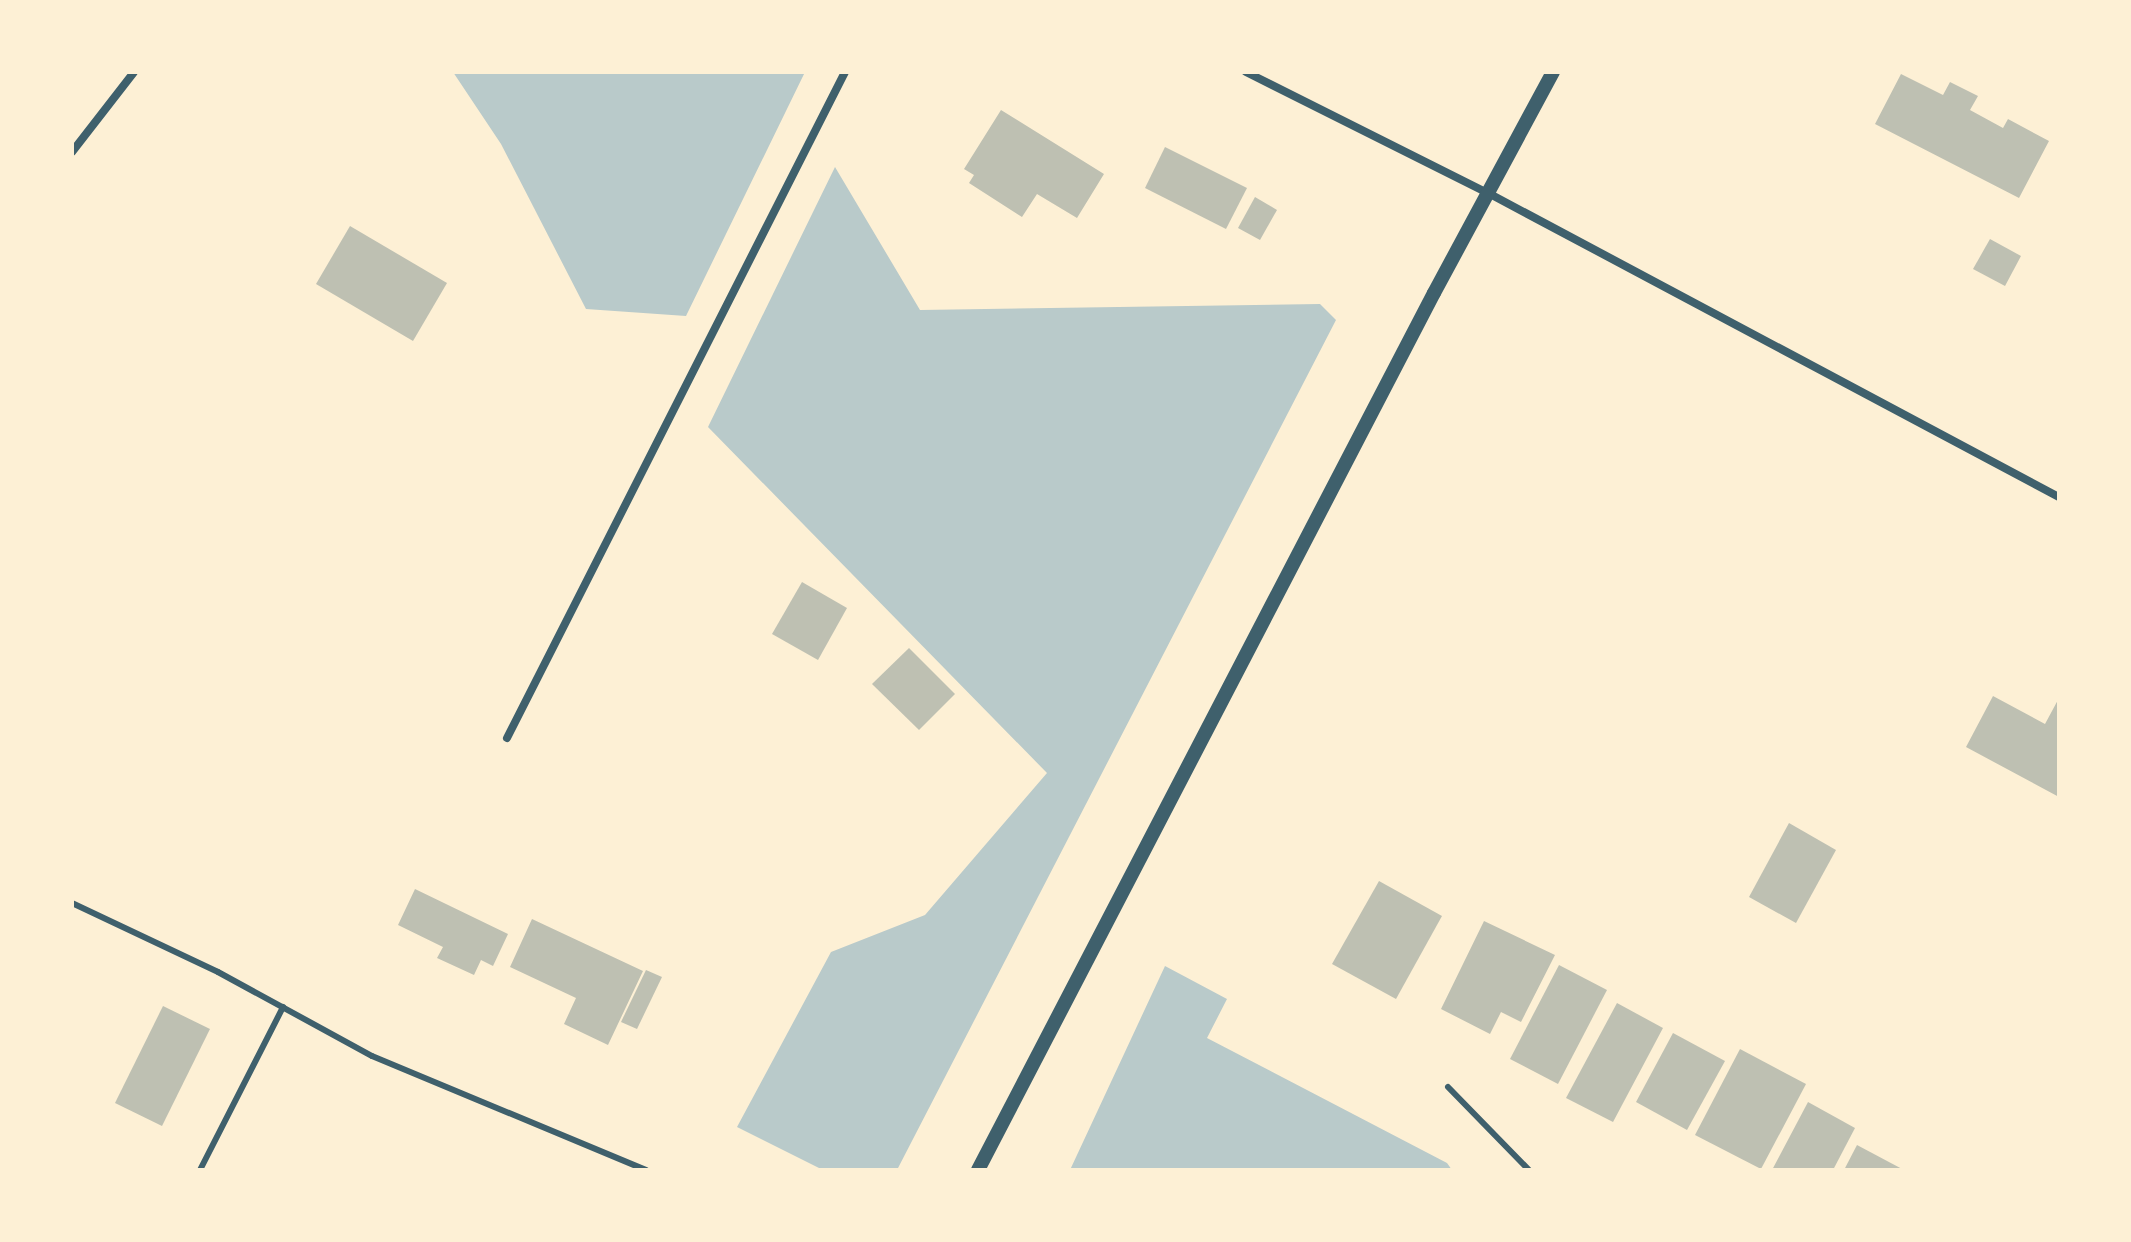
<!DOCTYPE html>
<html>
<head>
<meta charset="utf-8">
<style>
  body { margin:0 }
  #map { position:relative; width:2131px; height:1242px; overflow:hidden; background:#fdf0d5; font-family:"Varela Round",sans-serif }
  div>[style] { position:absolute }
  .green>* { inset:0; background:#b9caca }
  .building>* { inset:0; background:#bec0b2 }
  .service>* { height:6px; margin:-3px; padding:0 3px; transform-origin:3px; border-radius:3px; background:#3f606c }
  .minor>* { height:8px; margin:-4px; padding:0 4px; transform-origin:4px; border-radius:4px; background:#3f606c }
  .tertiary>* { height:14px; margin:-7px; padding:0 7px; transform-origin:7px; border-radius:7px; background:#3f606c }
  span { translate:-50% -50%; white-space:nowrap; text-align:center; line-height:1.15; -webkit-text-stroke:7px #fdf0d5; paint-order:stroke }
  .frame { position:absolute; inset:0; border:74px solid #fdf0d5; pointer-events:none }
</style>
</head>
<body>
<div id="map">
  <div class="green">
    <i style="clip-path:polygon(453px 72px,805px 72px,686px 316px,586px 309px,501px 144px)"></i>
    <i style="clip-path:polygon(835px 167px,920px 310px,1320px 304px,1336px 320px,897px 1170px,823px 1170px,737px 1127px,831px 952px,925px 915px,1047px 773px,708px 427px)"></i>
    <i style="clip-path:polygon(1165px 966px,1227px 999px,1207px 1038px,1447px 1163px,1452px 1170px,1070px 1170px)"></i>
  </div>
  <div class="building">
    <i style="clip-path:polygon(1901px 74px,1943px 95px,1950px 82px,1978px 96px,1970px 110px,2003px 128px,2008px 119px,2049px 141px,2019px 198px,1875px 124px)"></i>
    <i style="clip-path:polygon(1001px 110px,1104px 174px,1077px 218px,1037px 194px,1022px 217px,969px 183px,974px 175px,964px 169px)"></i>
    <i style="clip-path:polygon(1165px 147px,1247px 188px,1226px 229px,1145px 188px)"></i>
    <i style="clip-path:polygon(1255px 197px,1277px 210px,1260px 240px,1238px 228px)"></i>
    <i style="clip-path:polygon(350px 226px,447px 283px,413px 341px,316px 284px)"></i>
    <i style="clip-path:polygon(1990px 239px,2021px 256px,2005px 286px,1973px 269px)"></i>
    <i style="clip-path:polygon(802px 582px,847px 608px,818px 660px,772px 634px)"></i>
    <i style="clip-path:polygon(909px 648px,955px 694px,919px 730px,872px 684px)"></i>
    <i style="clip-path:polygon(1993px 696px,2045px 724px,2059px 698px,2059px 797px,1966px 747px)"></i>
    <i style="clip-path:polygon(1789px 823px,1836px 850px,1796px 923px,1749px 897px)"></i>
    <i style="clip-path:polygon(1379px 881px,1442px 916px,1396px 999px,1332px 964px)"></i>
    <i style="clip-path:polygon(415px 889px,508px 934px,493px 966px,481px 960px,474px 975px,437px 958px,443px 947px,398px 925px)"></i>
    <i style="clip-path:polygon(532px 919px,643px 971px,608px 1045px,564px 1024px,576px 998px,510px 967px)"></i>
    <i style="clip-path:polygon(1484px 921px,1555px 955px,1521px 1022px,1501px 1012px,1490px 1034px,1441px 1009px)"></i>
    <i style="clip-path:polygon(1559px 965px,1607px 990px,1558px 1084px,1510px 1059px)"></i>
    <i style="clip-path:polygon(646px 970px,662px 977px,637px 1029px,621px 1022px)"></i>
    <i style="clip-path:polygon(1617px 1003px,1663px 1028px,1613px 1122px,1566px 1098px)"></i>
    <i style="clip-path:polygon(163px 1006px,210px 1029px,162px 1126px,115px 1103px)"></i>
    <i style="clip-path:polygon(1673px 1033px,1725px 1061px,1687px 1130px,1636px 1102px)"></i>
    <i style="clip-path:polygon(1740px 1049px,1806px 1084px,1761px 1169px,1695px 1135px)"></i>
    <i style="clip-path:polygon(1808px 1102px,1855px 1128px,1833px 1170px,1772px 1170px)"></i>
    <i style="clip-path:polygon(1857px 1145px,1904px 1170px,1844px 1170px)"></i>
  </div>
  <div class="service">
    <i style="left:72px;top:903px;width:161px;rotate:25.3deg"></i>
    <i style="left:218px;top:972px;width:175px;rotate:28.6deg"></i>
    <i style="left:372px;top:1056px;width:297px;rotate:22.6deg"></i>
    <i style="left:1448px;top:1087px;width:116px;rotate:45.7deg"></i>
    <i style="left:200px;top:1170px;width:183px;rotate:-63deg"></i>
  </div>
  <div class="minor">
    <i style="left:1246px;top:72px;width:273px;rotate:26.6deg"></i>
    <i style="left:1490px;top:194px;width:645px;rotate:28.04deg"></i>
    <i style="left:72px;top:152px;width:101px;rotate:-52.2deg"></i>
    <i style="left:507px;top:738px;width:747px;rotate:-63.09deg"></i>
  </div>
  <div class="tertiary">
    <i style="left:978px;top:1170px;width:988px;rotate:-62.53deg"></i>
    <i style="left:1434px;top:293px;width:251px;rotate:-61.7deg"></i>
  </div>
  <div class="frame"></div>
</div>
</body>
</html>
